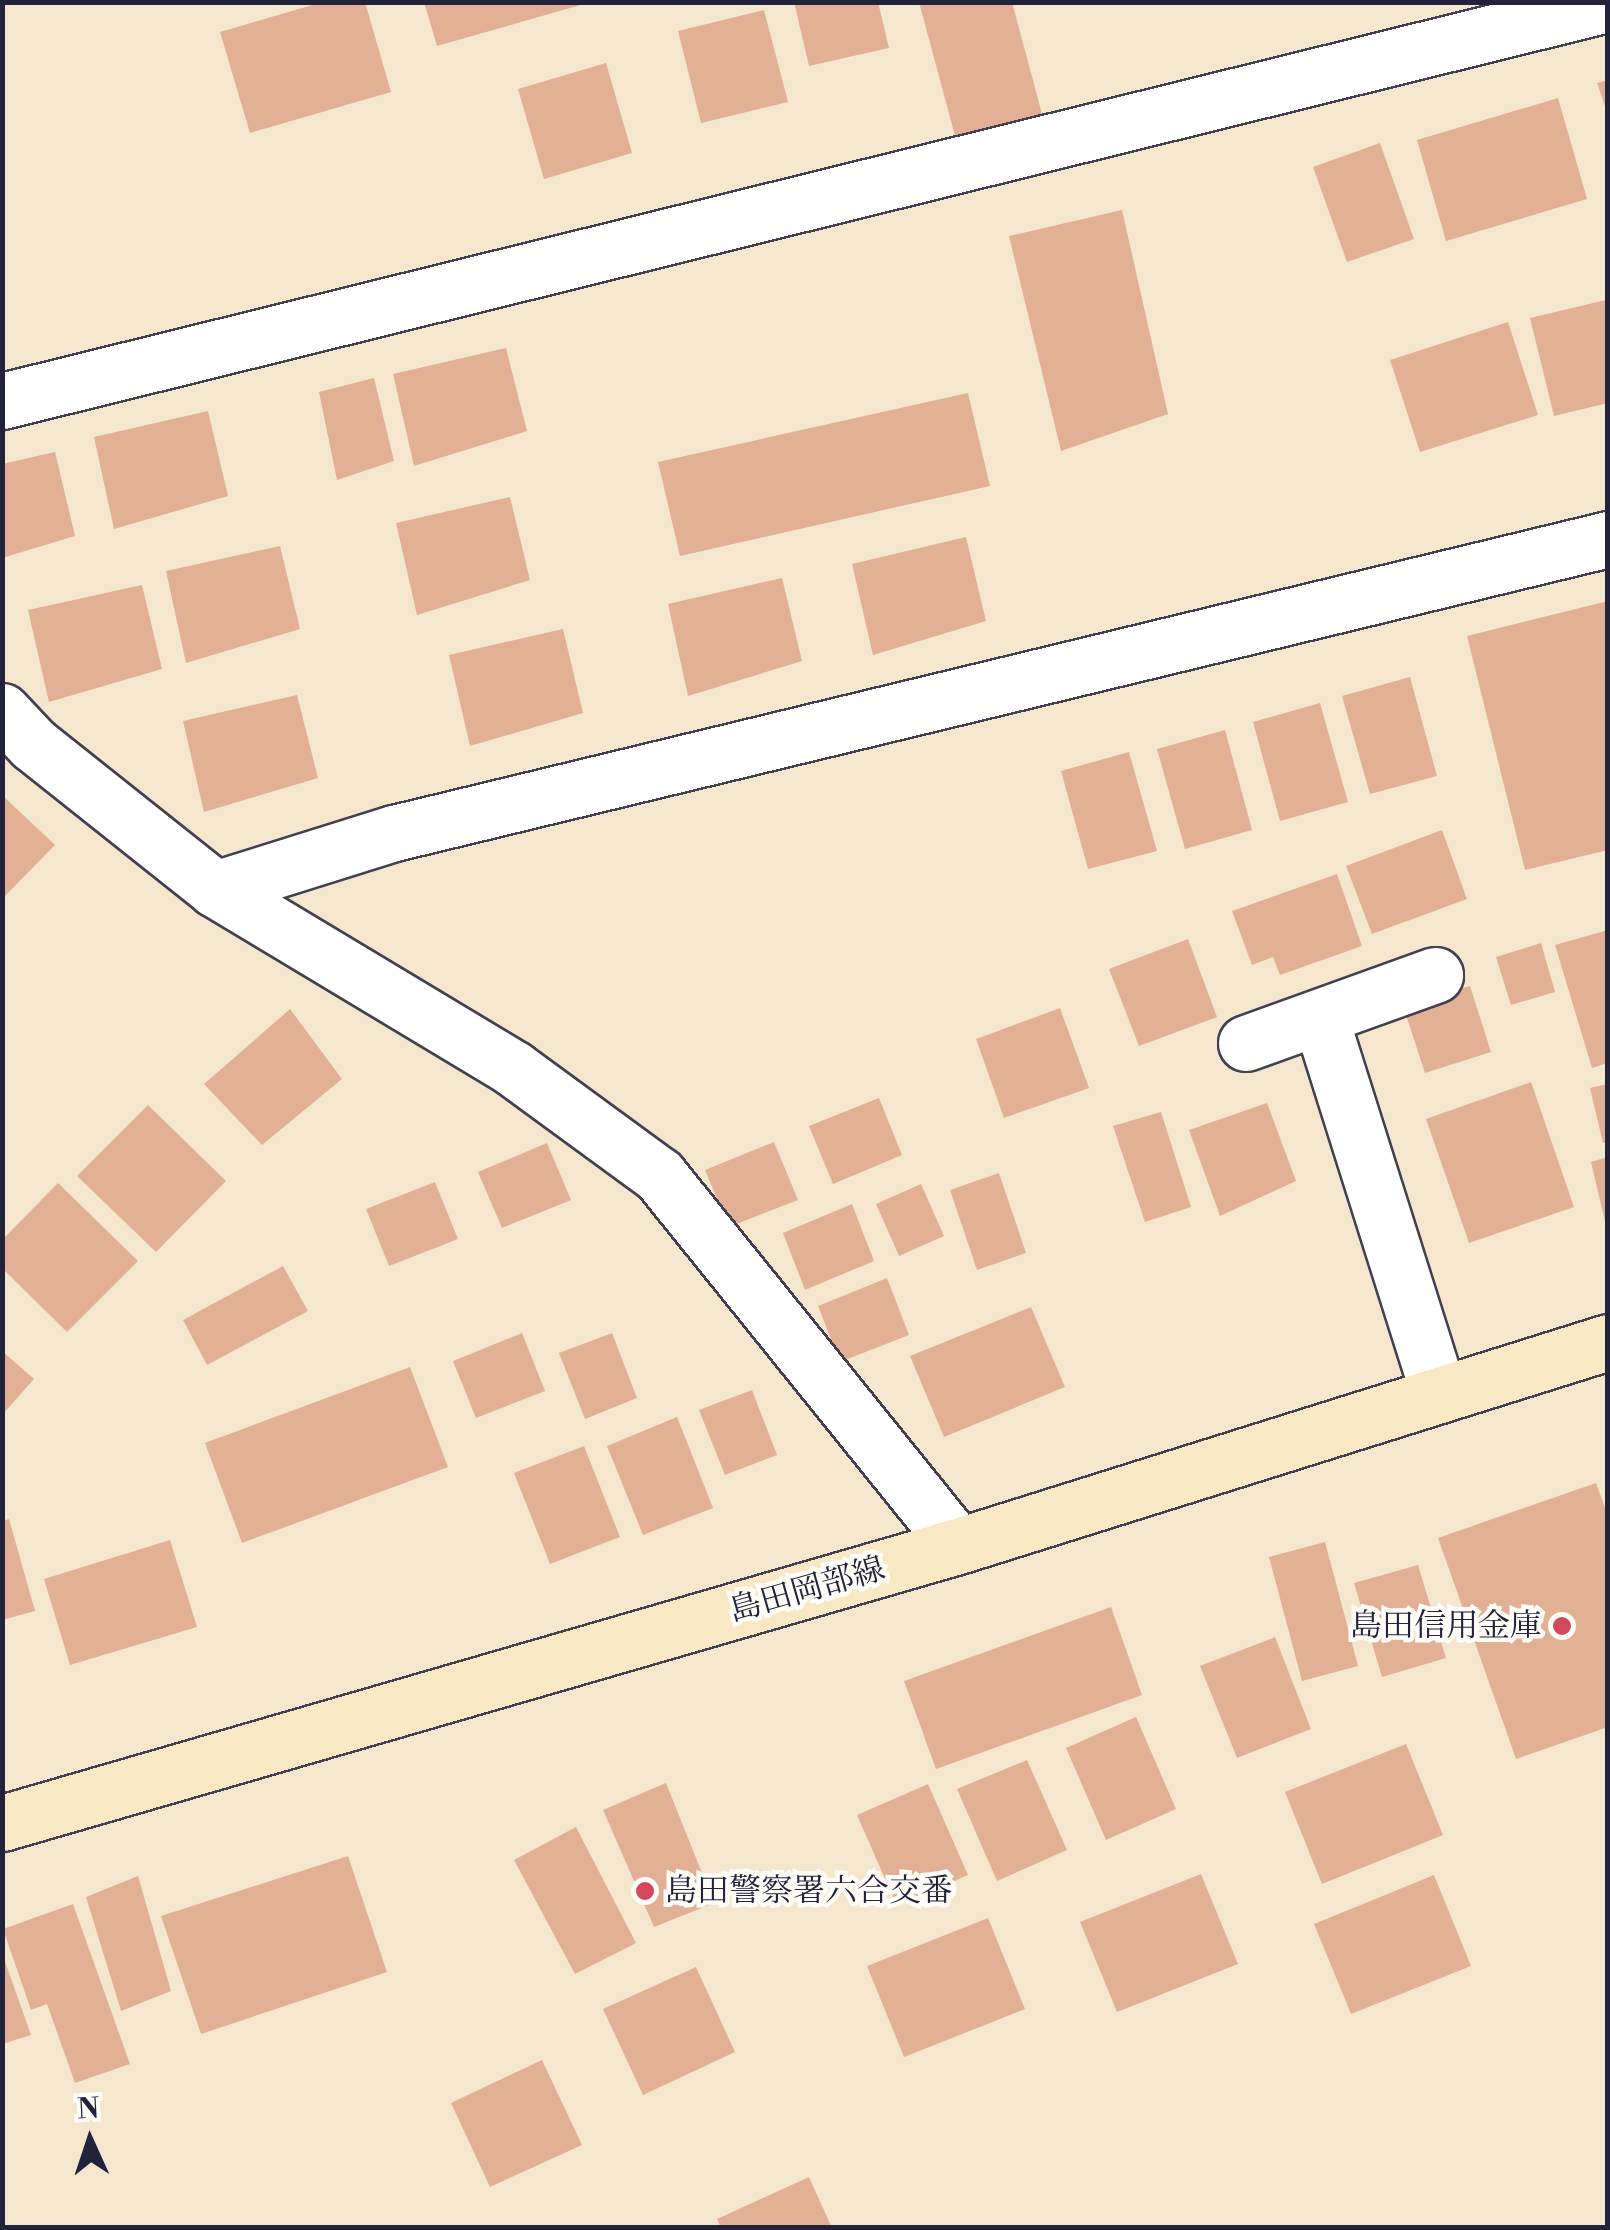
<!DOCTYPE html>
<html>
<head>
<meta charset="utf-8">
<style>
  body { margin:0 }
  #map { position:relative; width:1610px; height:2230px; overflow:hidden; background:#f4e7ce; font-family:"Libre Bodoni","Noto Serif JP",serif }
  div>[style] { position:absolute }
  .building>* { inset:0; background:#e2b095 }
  .roads { filter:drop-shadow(2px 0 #424051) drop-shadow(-2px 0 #424051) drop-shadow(0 2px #424051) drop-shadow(0 -2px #424051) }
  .minor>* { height:55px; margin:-27.5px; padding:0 27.5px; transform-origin:27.5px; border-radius:27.5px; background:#fff }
  .secondary>* { height:55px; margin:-27.5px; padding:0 27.5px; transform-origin:27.5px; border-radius:27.5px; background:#f8e8c3 }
  .dots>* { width:28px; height:28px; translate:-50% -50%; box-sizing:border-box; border:5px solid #fdfcf7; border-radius:50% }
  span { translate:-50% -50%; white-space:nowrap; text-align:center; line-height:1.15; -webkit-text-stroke:9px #fdfcf7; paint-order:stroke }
  .street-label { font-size:32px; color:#22223b }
  .poi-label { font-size:32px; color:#22223b }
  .right { translate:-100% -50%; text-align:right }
  .left { translate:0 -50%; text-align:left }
  .frame { position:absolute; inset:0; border:5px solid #22223b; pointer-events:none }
  .north { position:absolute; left:40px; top:2090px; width:100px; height:100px; -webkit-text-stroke:8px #fdfcf7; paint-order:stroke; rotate:357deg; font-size:28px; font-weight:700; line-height:40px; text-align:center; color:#22223b }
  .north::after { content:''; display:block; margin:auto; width:35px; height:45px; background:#22223b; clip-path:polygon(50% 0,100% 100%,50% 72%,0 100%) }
</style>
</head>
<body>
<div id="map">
  <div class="building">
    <i style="clip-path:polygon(323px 2px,365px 2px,391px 92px,250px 133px,220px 32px)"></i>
    <i style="clip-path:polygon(424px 2px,583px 2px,584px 4px,437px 46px)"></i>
    <i style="clip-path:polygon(794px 2px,878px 2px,889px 48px,809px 66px)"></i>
    <i style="clip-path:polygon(919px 2px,1012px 2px,1042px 114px,955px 136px)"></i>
    <i style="clip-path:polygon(764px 10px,788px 102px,701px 123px,678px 31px)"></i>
    <i style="clip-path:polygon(606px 63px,632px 153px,544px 179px,518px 89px)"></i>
    <i style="clip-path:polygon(1608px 80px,1608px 112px,1607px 112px,1597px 83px)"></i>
    <i style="clip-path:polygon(1558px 98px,1587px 199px,1446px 241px,1417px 140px)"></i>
    <i style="clip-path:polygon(1380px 143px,1414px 239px,1347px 262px,1313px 167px)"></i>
    <i style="clip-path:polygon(1122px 210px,1168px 414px,1061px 451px,1009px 236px)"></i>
    <i style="clip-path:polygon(1606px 300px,1608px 403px,1554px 416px,1530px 318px)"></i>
    <i style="clip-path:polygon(1508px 322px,1538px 415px,1420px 452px,1390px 360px)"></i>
    <i style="clip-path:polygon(506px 348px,527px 431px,414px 466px,393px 374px)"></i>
    <i style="clip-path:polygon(374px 378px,394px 461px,337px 480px,319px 392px)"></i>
    <i style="clip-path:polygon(968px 393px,990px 486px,680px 556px,658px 462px)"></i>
    <i style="clip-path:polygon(208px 411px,228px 496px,114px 529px,94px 437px)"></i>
    <i style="clip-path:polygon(55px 452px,75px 536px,2px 558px,2px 464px)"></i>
    <i style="clip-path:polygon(510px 497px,530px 580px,417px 615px,396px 523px)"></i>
    <i style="clip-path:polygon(966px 537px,986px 621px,873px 655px,852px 564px)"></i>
    <i style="clip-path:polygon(280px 546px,300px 629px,186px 663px,166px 571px)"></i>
    <i style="clip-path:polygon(782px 578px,802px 661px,688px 696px,668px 604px)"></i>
    <i style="clip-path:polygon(142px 585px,162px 669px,49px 702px,28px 610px)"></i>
    <i style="clip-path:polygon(1608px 601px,1608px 850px,1525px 870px,1467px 636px)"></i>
    <i style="clip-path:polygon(563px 629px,583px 713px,470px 746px,449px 655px)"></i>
    <i style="clip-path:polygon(1410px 677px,1437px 776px,1370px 794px,1342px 696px)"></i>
    <i style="clip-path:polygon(297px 695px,318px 778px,204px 812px,183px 721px)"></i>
    <i style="clip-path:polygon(1320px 703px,1348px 802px,1280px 821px,1253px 722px)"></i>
    <i style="clip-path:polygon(1225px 730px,1252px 830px,1185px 849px,1157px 749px)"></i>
    <i style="clip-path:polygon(1129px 752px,1157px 851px,1088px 869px,1061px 771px)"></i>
    <i style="clip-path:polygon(2px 795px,55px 845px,2px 899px)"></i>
    <i style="clip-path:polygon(1442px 830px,1467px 899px,1372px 934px,1346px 866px)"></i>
    <i style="clip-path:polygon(1337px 874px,1362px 946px,1280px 975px,1273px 957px,1252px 965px,1232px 911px)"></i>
    <i style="clip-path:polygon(1608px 930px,1608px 1063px,1592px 1068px,1555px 945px)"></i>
    <i style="clip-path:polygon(1188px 939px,1217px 1017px,1139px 1046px,1109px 969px)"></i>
    <i style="clip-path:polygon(1541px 943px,1555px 992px,1511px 1005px,1496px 957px)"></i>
    <i style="clip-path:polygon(1470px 986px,1491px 1052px,1425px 1073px,1403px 1006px)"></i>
    <i style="clip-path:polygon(1060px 1008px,1089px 1088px,1004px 1118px,976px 1039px)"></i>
    <i style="clip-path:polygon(290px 1009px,342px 1079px,262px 1145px,204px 1084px)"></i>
    <i style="clip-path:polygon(1531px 1082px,1574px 1207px,1469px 1243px,1426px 1119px)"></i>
    <i style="clip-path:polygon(1608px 1084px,1608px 1142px,1603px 1143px,1590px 1088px)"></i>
    <i style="clip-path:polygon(879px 1098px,902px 1155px,833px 1184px,809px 1126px)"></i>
    <i style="clip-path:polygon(1267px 1103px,1296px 1181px,1220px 1216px,1189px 1130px)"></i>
    <i style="clip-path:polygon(148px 1105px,226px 1181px,156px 1252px,77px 1176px)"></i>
    <i style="clip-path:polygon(1161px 1112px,1191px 1207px,1145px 1222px,1113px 1126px)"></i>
    <i style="clip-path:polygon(774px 1142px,798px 1200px,729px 1227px,705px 1170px)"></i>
    <i style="clip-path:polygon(547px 1143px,571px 1200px,502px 1228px,478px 1172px)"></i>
    <i style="clip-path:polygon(1608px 1157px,1608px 1226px,1606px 1226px,1591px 1162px)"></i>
    <i style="clip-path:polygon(999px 1173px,1026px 1253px,977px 1270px,950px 1190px)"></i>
    <i style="clip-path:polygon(435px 1182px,458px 1239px,389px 1266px,366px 1209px)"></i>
    <i style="clip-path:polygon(58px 1183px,138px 1261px,67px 1332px,2px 1268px,2px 1240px)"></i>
    <i style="clip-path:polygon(921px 1184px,944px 1236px,899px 1256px,876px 1204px)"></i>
    <i style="clip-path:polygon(852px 1204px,874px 1261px,805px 1290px,783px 1233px)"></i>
    <i style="clip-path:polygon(283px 1266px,308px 1311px,207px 1365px,183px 1320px)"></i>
    <i style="clip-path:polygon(887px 1278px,909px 1335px,840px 1362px,818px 1306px)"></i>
    <i style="clip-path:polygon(1031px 1307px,1065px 1387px,944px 1437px,910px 1356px)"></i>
    <i style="clip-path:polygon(522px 1333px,545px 1391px,476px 1418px,453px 1361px)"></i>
    <i style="clip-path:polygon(612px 1333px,637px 1398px,585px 1419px,559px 1353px)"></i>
    <i style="clip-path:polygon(2px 1351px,34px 1379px,2px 1415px)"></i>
    <i style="clip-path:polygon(410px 1367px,448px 1467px,242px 1543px,205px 1443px)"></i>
    <i style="clip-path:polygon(752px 1390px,777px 1455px,725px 1475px,699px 1410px)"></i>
    <i style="clip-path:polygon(677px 1417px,713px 1508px,643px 1535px,607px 1446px)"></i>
    <i style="clip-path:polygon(584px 1446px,620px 1537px,550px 1564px,514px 1473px)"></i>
    <i style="clip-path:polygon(1596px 1483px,1608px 1516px,1608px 1727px,1516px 1759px,1438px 1538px)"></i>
    <i style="clip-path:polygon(9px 1519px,35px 1611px,2px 1620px,2px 1521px)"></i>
    <i style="clip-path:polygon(170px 1540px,197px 1627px,70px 1665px,44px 1579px)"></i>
    <i style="clip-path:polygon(1325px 1542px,1358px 1666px,1302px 1681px,1269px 1557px)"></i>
    <i style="clip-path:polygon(1418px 1565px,1446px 1658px,1382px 1677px,1354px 1583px)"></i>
    <i style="clip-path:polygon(1111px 1607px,1142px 1695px,936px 1769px,904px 1681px)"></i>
    <i style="clip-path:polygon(1275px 1637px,1311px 1729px,1237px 1758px,1200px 1666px)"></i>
    <i style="clip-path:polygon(1136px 1717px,1176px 1809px,1106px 1840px,1066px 1748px)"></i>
    <i style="clip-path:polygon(1406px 1744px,1443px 1835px,1322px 1884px,1285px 1792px)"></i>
    <i style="clip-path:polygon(1027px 1760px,1067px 1850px,997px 1881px,957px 1789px)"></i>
    <i style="clip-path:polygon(666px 1783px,714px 1903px,654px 1927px,603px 1810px)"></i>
    <i style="clip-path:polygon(928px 1784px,968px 1875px,897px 1906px,857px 1815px)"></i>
    <i style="clip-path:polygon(576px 1827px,636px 1943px,575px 1974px,514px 1860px)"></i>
    <i style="clip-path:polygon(348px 1856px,387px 1972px,201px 2034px,161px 1916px)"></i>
    <i style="clip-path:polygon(1201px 1874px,1238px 1964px,1117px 2012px,1080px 1922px)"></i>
    <i style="clip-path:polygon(1434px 1875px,1471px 1966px,1351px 2014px,1314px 1924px)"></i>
    <i style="clip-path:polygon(138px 1876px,171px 1991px,121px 2011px,86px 1897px)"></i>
    <i style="clip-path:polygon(73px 1904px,130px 2064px,75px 2083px,47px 2004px,31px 2010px,3px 1929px)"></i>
    <i style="clip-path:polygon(988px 1918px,1025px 2009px,904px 2057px,867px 1966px)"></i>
    <i style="clip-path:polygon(2px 1953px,31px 2035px,2px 2044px)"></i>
    <i style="clip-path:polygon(696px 1967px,735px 2052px,643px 2095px,603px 2009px)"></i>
    <i style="clip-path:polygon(542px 2060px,582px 2145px,490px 2187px,451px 2103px)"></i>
    <i style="clip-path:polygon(809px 2177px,832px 2228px,721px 2228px,717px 2219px)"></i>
  </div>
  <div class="roads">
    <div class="minor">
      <i style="left:2px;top:401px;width:1654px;rotate:-13.89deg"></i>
      <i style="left:2px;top:711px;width:45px;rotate:46.8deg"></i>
      <i style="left:33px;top:744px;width:233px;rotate:38.5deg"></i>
      <i style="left:215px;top:889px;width:349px;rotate:31deg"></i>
      <i style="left:514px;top:1069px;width:180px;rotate:36.2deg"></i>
      <i style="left:659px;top:1175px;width:476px;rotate:51.1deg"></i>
      <i style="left:215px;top:889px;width:188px;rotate:-17.4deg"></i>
      <i style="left:394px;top:833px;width:1249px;rotate:-13.61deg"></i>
      <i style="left:1320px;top:1017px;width:396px;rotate:72.5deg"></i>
      <i style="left:1246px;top:1043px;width:201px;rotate:-19.8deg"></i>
    </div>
    <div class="secondary">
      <i style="left:2px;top:1823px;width:995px;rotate:-16.16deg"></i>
      <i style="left:958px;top:1546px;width:681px;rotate:-17.42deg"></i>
    </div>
  </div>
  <div class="dots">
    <i style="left:1562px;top:1626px;background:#d1495b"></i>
    <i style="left:645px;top:1891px;background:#d1495b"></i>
  </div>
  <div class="street-label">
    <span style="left:807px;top:1590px;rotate:-16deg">島田岡部線</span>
  </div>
  <div class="poi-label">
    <span class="right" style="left:1542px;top:1626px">島田信用金庫</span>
    <span class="left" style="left:665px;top:1891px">島田警察署六合交番</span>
  </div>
  <div class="frame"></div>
  <div class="north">N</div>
</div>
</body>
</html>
